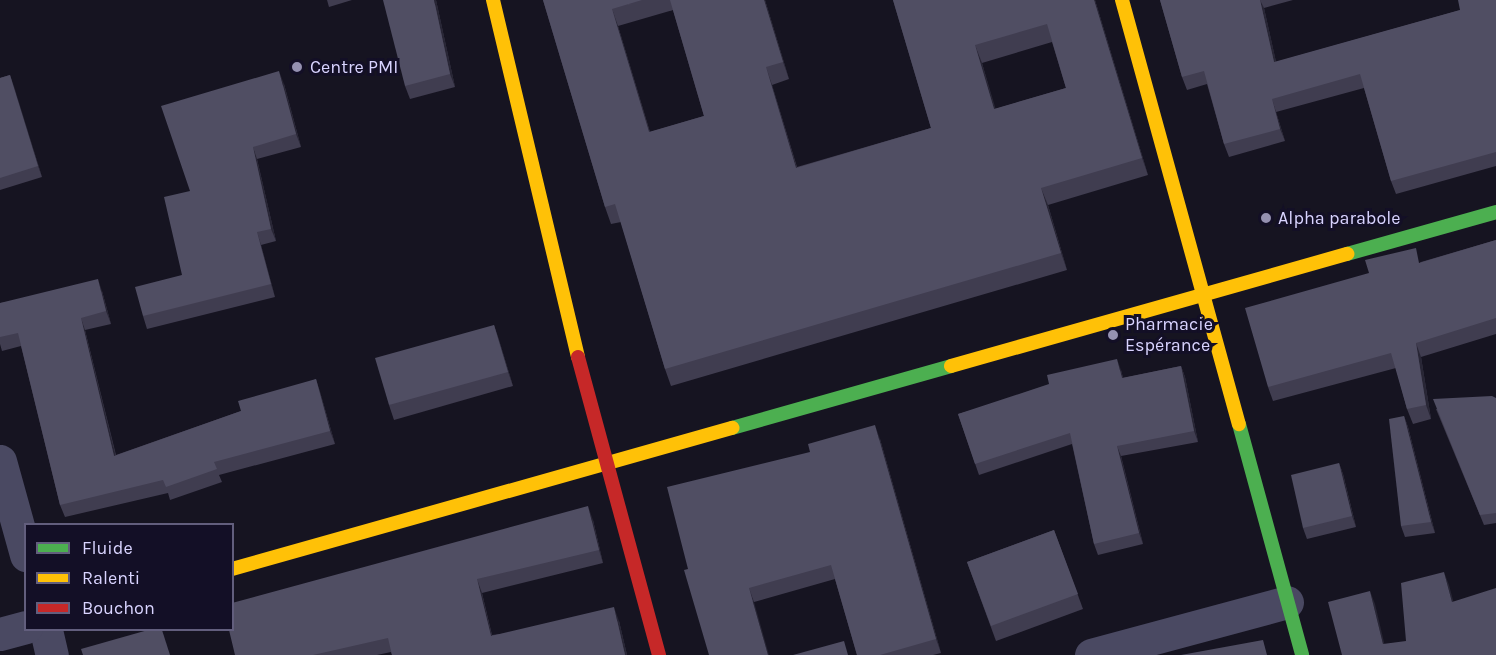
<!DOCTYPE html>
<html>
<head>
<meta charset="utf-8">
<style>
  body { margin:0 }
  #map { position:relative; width:1496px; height:655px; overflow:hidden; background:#161421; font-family:Karla,sans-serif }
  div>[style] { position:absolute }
  .street>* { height:33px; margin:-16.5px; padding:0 16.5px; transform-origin:16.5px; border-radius:16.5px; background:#4a4962 }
  .fast>* { height:14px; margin:-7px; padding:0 7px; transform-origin:7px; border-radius:7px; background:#4caf50 }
  .slow>* { height:14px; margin:-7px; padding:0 7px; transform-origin:7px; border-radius:7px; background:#ffc107 }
  .jam>* { height:14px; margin:-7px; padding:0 7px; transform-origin:7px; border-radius:7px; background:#c62828 }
  .wall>* { inset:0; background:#403d50 }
  .shaded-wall>* { inset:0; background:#282635 }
  .building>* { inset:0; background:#504e63 }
  .dots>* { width:16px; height:16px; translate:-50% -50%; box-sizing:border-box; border:3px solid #130f26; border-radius:50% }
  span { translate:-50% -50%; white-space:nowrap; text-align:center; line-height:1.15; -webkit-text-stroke:6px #130f26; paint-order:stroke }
  .poi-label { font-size:18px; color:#d9d4ff }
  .left { translate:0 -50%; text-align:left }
  .legend { position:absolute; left:24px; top:523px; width:210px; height:108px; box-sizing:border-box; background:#130f26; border:2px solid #625e7d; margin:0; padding:8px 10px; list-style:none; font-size:18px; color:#d9d4ff }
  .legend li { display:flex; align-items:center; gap:12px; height:30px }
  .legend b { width:30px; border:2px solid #625e7d }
</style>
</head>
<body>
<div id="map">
  <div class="street">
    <i style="left:0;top:461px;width:98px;rotate:74.5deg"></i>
    <i style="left:46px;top:630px;width:26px;rotate:77deg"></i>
    <i style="left:0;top:634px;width:27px;rotate:-15deg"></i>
    <i style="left:1091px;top:655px;width:203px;rotate:-15.1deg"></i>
  </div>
  <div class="fast">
    <i style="left:1347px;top:254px;width:155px;rotate:-15.7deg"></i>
    <i style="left:1239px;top:424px;width:239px;rotate:74.7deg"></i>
    <i style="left:732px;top:428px;width:228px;rotate:-15.8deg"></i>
  </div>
  <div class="slow">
    <i style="left:493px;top:0;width:367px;rotate:76.6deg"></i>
    <i style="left:1122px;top:0;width:440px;rotate:74.6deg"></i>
    <i style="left:951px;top:366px;width:412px;rotate:-15.8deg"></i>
    <i style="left:232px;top:569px;width:520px;rotate:-15.75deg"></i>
  </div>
  <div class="jam">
    <i style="left:578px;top:357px;width:309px;rotate:74.8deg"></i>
  </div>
  <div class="wall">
    <i style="clip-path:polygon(327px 0,352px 0,329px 7px)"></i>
    <i style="clip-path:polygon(436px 0,455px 87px,410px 99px,405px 86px)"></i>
    <i style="clip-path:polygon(evenodd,543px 0,765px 0,789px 79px,772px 85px,797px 167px,931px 128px,893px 0,1095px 0,1148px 175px,1048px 205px,1067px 270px,671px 386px,665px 369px,621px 222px,611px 224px,605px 207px,543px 0,673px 10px,704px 116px,650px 132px,618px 26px,673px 10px,543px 0,1052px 42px,1066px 88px,995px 109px,982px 63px,1052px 42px)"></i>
    <i style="clip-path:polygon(1160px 0,1293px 0,1264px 8px,1276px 62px,1496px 0,1496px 166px,1396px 194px,1391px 181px,1364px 88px,1276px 112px,1285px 141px,1229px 157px,1224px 144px,1207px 84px,1187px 90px,1182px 77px)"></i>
    <i style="clip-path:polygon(10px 75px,42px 177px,0 190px,0 78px)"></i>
    <i style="clip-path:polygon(284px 84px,301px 147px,257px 159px,276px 241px,261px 245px,275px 297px,147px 329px,143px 316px,182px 275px,190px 191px)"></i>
    <i style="clip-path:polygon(1496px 240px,1496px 334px,1421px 357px,1431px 419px,1413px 424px,1407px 409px,1396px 368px,1273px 401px,1268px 387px,1421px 262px)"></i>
    <i style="clip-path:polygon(102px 291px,111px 324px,85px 330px,116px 455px,241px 411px,316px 379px,320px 392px,335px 444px,219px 475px,222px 482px,170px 500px,168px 493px,65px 517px,60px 505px,21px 346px,2px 351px,0 344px,0 303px)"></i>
    <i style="clip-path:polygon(494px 325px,499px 340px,513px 386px,394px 420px,389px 405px)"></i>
    <i style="clip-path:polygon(1181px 366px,1185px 377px,1198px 442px,1121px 456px,1143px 544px,1098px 555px,1094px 544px,1072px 444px,979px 475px,958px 414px,1121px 370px,1123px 378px)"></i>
    <i style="clip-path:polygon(1496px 398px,1496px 523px,1484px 525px,1436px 409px)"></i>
    <i style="clip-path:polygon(1404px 416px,1408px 427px,1435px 533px,1405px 537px,1401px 526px)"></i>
    <i style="clip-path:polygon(880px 439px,941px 653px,933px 655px,857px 655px,835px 579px,754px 602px,688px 569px)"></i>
    <i style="clip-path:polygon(1339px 463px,1343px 474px,1356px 527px,1307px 539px,1303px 528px)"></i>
    <i style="clip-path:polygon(593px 520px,603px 563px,482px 593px,492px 635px,619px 621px,627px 655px,392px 655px,391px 652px,377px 655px,235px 655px)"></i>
    <i style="clip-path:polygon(1054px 530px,1083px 609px,996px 641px,967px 562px)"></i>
  </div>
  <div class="shaded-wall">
    <i style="clip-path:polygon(434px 0,436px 0,455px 87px,450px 74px)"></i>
    <i style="clip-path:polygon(764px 0,765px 0,789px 79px,783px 62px)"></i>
    <i style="clip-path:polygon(1094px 0,1095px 0,1148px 175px,1142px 158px)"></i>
    <i style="clip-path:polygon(1260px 0,1264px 8px,1279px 75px,1274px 62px)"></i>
    <i style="clip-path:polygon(612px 9px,618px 26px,655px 150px,649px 132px)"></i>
    <i style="clip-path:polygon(975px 45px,982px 63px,1001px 127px,994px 109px)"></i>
    <i style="clip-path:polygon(766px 67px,772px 85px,802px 185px,796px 168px)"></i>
    <i style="clip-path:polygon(279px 71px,284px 84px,301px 147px,296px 134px)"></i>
    <i style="clip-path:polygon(10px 75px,14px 86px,42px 177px,38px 166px)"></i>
    <i style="clip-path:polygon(1272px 99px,1276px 112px,1285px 141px,1280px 129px)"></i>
    <i style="clip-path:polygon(253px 147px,257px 159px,276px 241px,271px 229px)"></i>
    <i style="clip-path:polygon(1041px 188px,1048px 205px,1067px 270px,1061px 253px)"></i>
    <i style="clip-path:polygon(257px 232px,261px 245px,275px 297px,271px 284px)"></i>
    <i style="clip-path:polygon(98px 279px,102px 291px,111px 324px,106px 311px)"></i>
    <i style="clip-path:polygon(81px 318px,85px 330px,119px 469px,114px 456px)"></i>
    <i style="clip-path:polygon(494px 325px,499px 340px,513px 386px,508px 372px)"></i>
    <i style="clip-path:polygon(1416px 343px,1421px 357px,1431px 419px,1426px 405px)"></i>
    <i style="clip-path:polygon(1117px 359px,1121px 370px,1126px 389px,1122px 378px)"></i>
    <i style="clip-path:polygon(1181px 366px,1185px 377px,1198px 442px,1194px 431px)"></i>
    <i style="clip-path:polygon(316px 379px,320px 392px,335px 444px,330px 431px)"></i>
    <i style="clip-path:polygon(1404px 416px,1408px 427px,1435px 533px,1431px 522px)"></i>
    <i style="clip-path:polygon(875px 425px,880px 439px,941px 653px,936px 639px)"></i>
    <i style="clip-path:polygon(1117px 446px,1121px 456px,1143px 544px,1139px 533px)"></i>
    <i style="clip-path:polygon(1339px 463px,1343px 474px,1356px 527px,1352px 516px)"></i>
    <i style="clip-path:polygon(588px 506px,593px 520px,603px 563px,599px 550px)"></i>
    <i style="clip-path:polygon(1444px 572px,1449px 585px,1457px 615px,1452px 602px)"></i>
    <i style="clip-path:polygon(477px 579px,482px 593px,495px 649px,491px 636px)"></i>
    <i style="clip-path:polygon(749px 588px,754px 602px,769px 655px,768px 655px)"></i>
    <i style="clip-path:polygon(1370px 591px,1375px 604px,1387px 655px,1383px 644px)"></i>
    <i style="clip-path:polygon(614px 607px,619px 621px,627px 655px,625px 655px)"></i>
  </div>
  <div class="building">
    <i style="clip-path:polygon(383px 0,434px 0,450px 74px,405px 86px)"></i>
    <i style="clip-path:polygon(evenodd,543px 0,642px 0,612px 9px,649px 132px,704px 116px,670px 0,764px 0,783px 62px,766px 67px,796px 168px,931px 128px,893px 0,1094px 0,1142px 158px,1041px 188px,1061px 253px,665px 369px,615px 204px,605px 207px,543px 0,1047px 24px,1066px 88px,994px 109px,975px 45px,1047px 24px)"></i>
    <i style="clip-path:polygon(1160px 0,1260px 0,1274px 62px,1460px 10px,1458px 0,1496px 0,1496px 152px,1391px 181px,1360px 74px,1272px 99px,1280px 129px,1224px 144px,1204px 71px,1182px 77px)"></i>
    <i style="clip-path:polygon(279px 71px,296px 134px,253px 147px,271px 229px,257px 232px,271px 284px,143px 316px,135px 287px,182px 275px,164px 197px,190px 191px,161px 106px)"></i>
    <i style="clip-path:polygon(10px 75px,38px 166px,0 178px,0 78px)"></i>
    <i style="clip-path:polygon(1496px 240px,1496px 318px,1416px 343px,1426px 405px,1407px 409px,1391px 353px,1268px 387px,1245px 308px,1369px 273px,1365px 260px,1416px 248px,1419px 263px)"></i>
    <i style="clip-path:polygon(98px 279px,106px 311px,81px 318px,114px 456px,241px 411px,238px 401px,316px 379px,330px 431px,214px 462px,217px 469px,166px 487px,163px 480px,60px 505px,18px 333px,0 337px,0 303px)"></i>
    <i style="clip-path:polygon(494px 325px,508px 372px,389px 405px,375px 358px)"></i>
    <i style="clip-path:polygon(1117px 359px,1122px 378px,1181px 366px,1194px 431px,1117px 446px,1139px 533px,1094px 544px,1070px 433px,975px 464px,958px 414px,1049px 384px,1047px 375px)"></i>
    <i style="clip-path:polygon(1492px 396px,1496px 398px,1496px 513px,1480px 515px,1433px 399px)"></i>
    <i style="clip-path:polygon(1404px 416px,1431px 522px,1401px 526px,1389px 419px)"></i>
    <i style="clip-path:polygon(875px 425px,936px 639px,880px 655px,857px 655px,831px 565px,749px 588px,768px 655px,709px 655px,684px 570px,688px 569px,667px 487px,810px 452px,808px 444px)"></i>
    <i style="clip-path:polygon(1339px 463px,1352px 516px,1303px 528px,1291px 475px)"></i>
    <i style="clip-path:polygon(588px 506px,599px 550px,477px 579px,491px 636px,614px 607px,625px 655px,392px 655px,388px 638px,313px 655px,235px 655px,229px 630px,232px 630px,232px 603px)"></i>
    <i style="clip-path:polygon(1054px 530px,1078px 594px,991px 626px,967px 562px)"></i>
    <i style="clip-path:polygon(1444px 572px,1452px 602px,1496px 588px,1496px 655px,1342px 655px,1328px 602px,1370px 591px,1383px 644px,1406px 641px,1401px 583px)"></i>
    <i style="clip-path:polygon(148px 630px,162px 630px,170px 655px,83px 655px,81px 649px)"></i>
    <i style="clip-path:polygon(1263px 640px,1267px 655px,1181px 655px)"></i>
    <i style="clip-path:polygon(844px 641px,848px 655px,793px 655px)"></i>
  </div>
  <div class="dots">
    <i style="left:297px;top:67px;background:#9591b1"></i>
    <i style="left:1266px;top:218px;background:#9591b1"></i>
    <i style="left:1113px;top:335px;background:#9591b1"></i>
  </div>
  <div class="poi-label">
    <span class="left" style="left:310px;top:67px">Centre PMI</span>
    <span class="left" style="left:1278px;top:218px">Alpha parabole</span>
    <span class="left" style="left:1125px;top:335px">Pharmacie<br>Espérance</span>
  </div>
  <ul class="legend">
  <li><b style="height:8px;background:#4caf50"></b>Fluide</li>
  <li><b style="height:8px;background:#ffc107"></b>Ralenti</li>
  <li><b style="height:8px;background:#c62828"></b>Bouchon</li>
  </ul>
</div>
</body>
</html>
